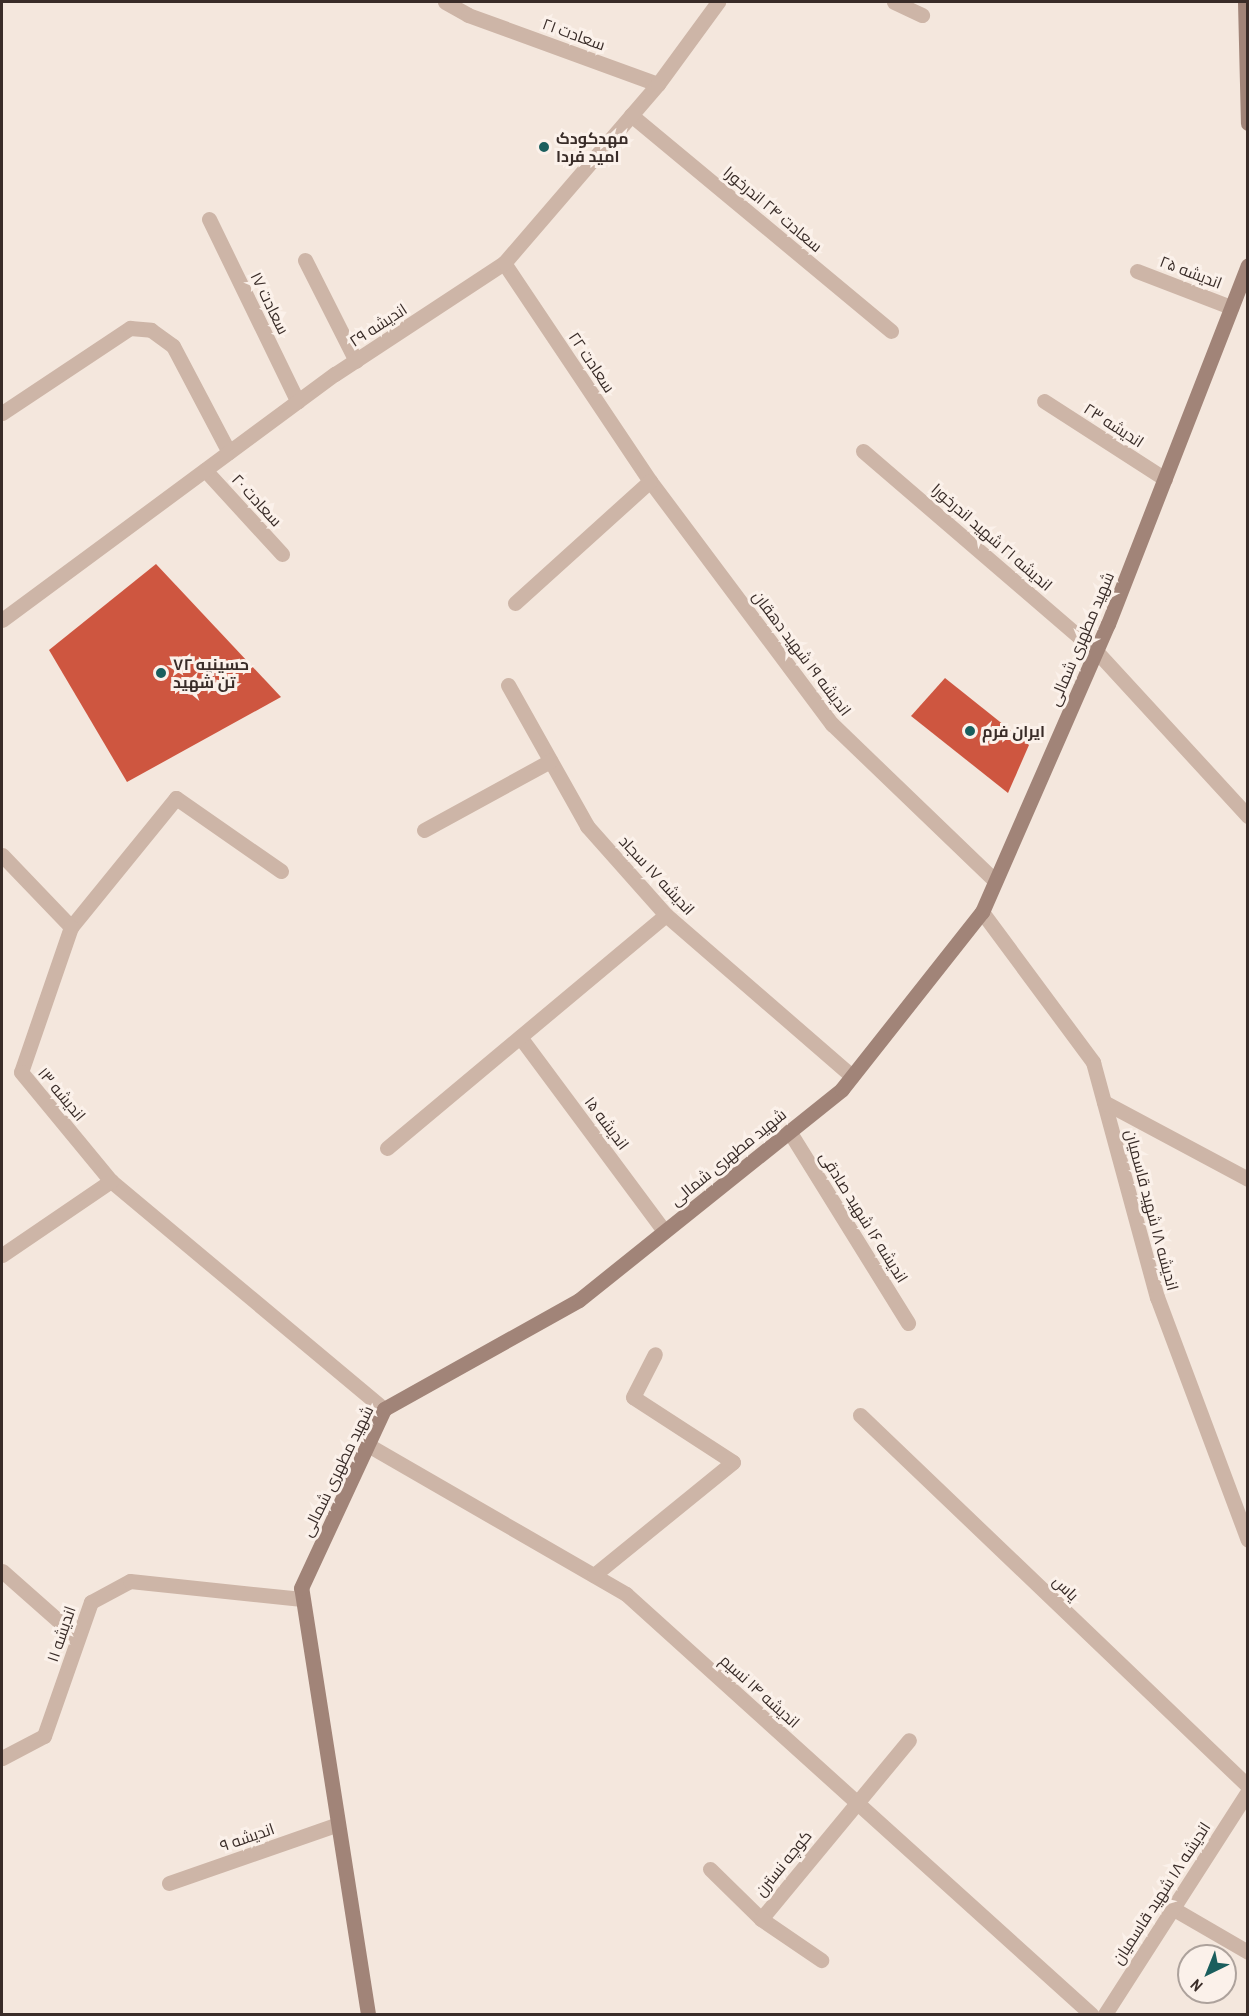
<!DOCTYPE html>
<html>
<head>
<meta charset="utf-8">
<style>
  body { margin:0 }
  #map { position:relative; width:1249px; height:2016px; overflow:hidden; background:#f4e7dd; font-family:"Archivo Narrow",Cairo,sans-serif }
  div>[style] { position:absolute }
  .building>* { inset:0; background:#ce5640 }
  .minor>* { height:15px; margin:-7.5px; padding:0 7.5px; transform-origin:7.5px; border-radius:7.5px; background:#cdb5a7 }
  .secondary>* { height:15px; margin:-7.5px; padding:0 7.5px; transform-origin:7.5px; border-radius:7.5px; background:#a18478 }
  .dots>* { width:16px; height:16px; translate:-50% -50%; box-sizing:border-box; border:3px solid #fbf1ea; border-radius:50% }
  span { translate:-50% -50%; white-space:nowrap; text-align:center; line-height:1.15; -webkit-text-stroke:6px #fbf1ea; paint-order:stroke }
  .street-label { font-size:16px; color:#392c28 }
  .poi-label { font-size:16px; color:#392c28; font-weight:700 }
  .left { translate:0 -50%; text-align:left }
  .frame { position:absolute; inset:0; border:3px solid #392c28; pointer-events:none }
  .north { position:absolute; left:1177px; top:1944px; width:60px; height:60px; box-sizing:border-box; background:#fbf1ea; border:2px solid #ada29c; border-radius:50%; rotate:223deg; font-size:16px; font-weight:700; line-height:24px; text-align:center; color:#392c28 }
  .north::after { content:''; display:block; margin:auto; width:21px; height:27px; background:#1a5e5d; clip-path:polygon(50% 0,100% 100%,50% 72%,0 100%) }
</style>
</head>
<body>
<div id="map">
  <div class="building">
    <i style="clip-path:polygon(156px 564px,281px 697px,127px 782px,49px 650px)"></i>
    <i style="clip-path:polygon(945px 678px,1029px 745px,1008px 793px,911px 716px)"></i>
  </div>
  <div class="minor">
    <i style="left:445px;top:2px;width:26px;rotate:29deg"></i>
    <i style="left:468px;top:15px;width:202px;rotate:20deg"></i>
    <i style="left:894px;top:2px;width:31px;rotate:25deg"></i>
    <i style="left:631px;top:115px;width:338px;rotate:39.7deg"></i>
    <i style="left:209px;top:219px;width:203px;rotate:64.1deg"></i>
    <i style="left:305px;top:260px;width:113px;rotate:63.2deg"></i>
    <i style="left:504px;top:263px;width:262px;rotate:56.2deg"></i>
    <i style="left:650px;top:481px;width:304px;rotate:53.2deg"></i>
    <i style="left:832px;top:724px;width:226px;rotate:43.9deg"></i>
    <i style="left:1137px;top:271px;width:101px;rotate:21deg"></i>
    <i style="left:1044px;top:401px;width:144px;rotate:32.8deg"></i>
    <i style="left:2px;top:413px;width:154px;rotate:-33.6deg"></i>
    <i style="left:130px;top:328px;width:21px;rotate:5deg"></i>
    <i style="left:151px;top:330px;width:27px;rotate:36deg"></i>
    <i style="left:173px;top:346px;width:120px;rotate:62.2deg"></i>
    <i style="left:863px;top:451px;width:308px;rotate:40.7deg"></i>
    <i style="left:1097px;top:652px;width:223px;rotate:47.4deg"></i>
    <i style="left:205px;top:470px;width:114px;rotate:47.5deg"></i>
    <i style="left:515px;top:603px;width:182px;rotate:-42.1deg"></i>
    <i style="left:2px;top:620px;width:414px;rotate:-36.5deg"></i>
    <i style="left:335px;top:374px;width:202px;rotate:-33.3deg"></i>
    <i style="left:504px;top:263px;width:236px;rotate:-49.3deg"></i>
    <i style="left:658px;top:84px;width:102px;rotate:-53.8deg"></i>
    <i style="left:508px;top:685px;width:162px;rotate:60.7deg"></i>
    <i style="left:587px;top:826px;width:119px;rotate:48.4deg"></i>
    <i style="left:666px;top:915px;width:246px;rotate:40.9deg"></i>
    <i style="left:424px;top:830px;width:144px;rotate:-28.7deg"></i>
    <i style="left:2px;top:855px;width:100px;rotate:46.2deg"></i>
    <i style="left:281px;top:871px;width:128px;rotate:-145.2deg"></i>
    <i style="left:176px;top:798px;width:166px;rotate:129.1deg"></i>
    <i style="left:71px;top:927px;width:153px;rotate:109deg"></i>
    <i style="left:21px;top:1072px;width:141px;rotate:50.5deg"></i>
    <i style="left:111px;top:1181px;width:356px;rotate:39.9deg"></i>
    <i style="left:982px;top:912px;width:187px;rotate:53.5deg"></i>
    <i style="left:1093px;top:1062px;width:244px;rotate:74.8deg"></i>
    <i style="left:1157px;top:1297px;width:259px;rotate:69.5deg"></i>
    <i style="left:520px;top:1037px;width:242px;rotate:53.4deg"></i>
    <i style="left:1104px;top:1102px;width:163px;rotate:28.1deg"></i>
    <i style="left:789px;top:1131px;width:226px;rotate:58.2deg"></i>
    <i style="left:387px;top:1148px;width:363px;rotate:-39.9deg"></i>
    <i style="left:2px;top:1255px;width:132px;rotate:-34.2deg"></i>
    <i style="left:860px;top:1415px;width:537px;rotate:43.72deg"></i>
    <i style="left:368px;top:1445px;width:298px;rotate:30deg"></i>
    <i style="left:626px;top:1594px;width:627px;rotate:42.09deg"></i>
    <i style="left:2px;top:1571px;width:101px;rotate:41.4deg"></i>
    <i style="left:594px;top:1575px;width:179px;rotate:-39.1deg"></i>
    <i style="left:733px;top:1462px;width:119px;rotate:-147deg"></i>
    <i style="left:633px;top:1397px;width:48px;rotate:-62.9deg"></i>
    <i style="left:2px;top:1758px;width:47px;rotate:-27.6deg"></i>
    <i style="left:44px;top:1736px;width:142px;rotate:-70.7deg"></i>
    <i style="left:91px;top:1602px;width:44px;rotate:-28.3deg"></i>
    <i style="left:130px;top:1581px;width:173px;rotate:6deg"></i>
    <i style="left:710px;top:1869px;width:71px;rotate:44.4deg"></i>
    <i style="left:761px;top:1919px;width:232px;rotate:-50.4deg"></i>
    <i style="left:169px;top:1883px;width:179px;rotate:-19.2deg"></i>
    <i style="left:1172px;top:1908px;width:88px;rotate:30.1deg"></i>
    <i style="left:761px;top:1919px;width:73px;rotate:34.3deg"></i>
    <i style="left:1105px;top:2014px;width:265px;rotate:-57.3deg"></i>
  </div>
  <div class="secondary">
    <i style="left:1245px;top:2px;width:121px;rotate:88.6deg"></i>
    <i style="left:368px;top:2014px;width:431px;rotate:-98.9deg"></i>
    <i style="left:301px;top:1588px;width:197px;rotate:-65.1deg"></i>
    <i style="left:384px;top:1409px;width:223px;rotate:-29.2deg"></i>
    <i style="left:579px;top:1300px;width:337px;rotate:-38.7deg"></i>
    <i style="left:842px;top:1089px;width:226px;rotate:-51.7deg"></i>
    <i style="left:982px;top:912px;width:314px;rotate:-66.4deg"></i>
    <i style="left:1108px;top:624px;width:385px;rotate:-68.7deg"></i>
  </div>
  <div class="dots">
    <i style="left:544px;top:147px;background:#1a5e5d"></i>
    <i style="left:161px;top:673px;background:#1a5e5d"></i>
    <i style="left:970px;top:731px;background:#1a5e5d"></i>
  </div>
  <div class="street-label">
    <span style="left:574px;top:34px;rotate:20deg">سعادت ۲۱</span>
    <span style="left:773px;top:209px;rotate:40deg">سعادت ۲۴ اندرخورا</span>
    <span style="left:1191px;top:272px;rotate:21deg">اندیشه ۲۵</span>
    <span style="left:270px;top:303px;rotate:64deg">سعادت ۱۷</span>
    <span style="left:378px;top:325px;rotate:-33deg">اندیشه ۲۹</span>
    <span style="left:592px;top:362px;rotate:56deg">سعادت ۲۲</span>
    <span style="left:1114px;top:425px;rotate:33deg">اندیشه ۲۳</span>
    <span style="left:257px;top:500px;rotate:47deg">سعادت ۲۰</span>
    <span style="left:992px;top:537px;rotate:41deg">اندیشه ۲۱ شهید اندرخورا</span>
    <span style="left:1081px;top:639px;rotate:-67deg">شهید مطهری شمالی</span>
    <span style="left:802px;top:653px;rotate:53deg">اندیشه ۱۹ شهید دهقان</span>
    <span style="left:657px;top:875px;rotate:47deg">اندیشه ۱۷ سجاد</span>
    <span style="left:62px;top:1094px;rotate:50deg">اندیشه ۱۳</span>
    <span style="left:607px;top:1123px;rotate:53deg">اندیشه ۱۵</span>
    <span style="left:728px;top:1157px;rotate:-39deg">شهید مطهری شمالی</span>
    <span style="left:1152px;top:1210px;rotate:75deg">اندیشه ۱۸ شهید قاسمیان</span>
    <span style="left:864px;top:1217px;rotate:58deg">اندیشه ۱۶ شهید صادقی</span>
    <span style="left:337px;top:1471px;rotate:-64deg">شهید مطهری شمالی</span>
    <span style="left:1066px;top:1588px;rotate:44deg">یاس</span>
    <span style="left:61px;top:1634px;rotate:-71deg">اندیشه ۱۱</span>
    <span style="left:760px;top:1691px;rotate:42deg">اندیشه ۱۴ نسیم</span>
    <span style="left:247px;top:1837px;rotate:-19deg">اندیشه ۹</span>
    <span style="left:783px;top:1863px;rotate:-51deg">کوچه نسترن</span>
    <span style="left:1161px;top:1893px;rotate:-57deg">اندیشه ۱۸ شهید قاسمیان</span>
  </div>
  <div class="poi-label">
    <span class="left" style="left:556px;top:147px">مهدکودک<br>امید فردا</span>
    <span class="left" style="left:173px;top:673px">حسینیه ۷۲<br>تن شهید</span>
    <span class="left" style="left:982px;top:731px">ایران فرم</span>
  </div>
  <div class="frame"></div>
  <div class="north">N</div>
</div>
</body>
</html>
